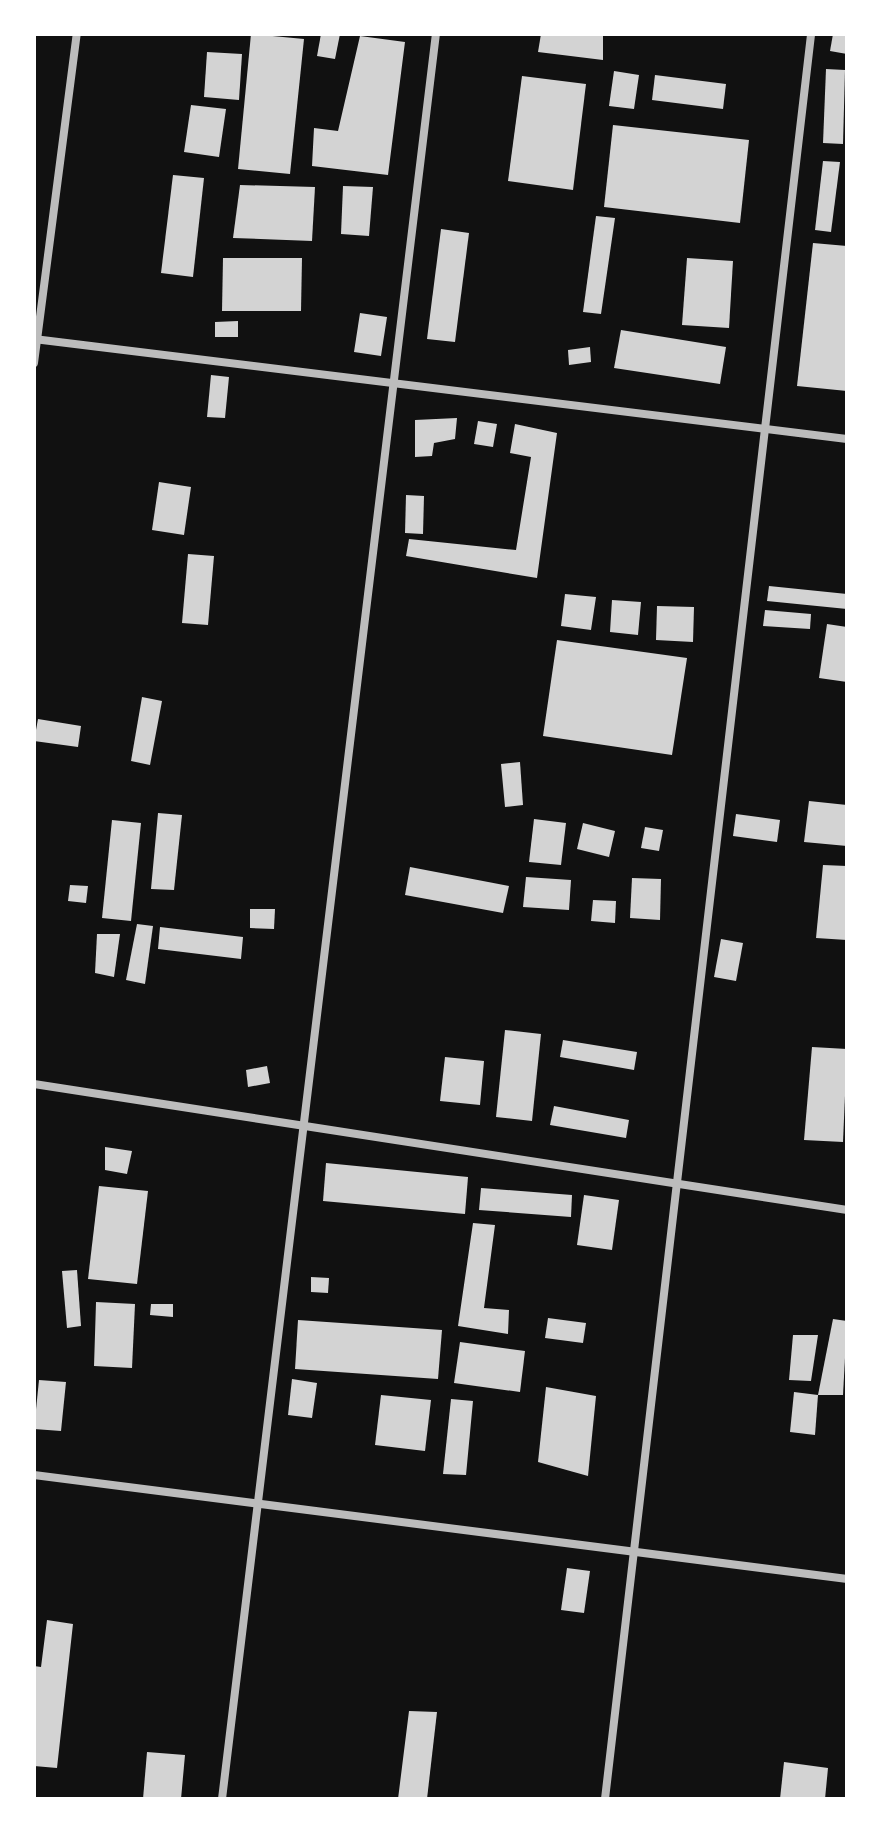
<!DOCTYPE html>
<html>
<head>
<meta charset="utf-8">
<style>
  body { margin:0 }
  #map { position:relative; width:881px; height:1833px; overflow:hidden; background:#111; font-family:Overpass,sans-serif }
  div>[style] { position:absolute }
  .building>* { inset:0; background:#d3d3d3 }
  .minor>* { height:8px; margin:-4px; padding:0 4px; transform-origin:4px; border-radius:4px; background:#bcbcbc }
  span { translate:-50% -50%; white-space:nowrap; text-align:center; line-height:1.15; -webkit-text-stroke:8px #fff; paint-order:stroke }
  .frame { position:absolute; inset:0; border:36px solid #fff; pointer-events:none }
</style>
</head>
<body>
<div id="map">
  <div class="building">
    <i style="clip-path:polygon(251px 34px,304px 39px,290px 174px,238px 169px)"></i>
    <i style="clip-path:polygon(321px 34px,340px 34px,335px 59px,317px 56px)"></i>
    <i style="clip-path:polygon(541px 34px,603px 34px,603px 60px,538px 52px)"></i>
    <i style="clip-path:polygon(833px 34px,847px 34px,847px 54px,830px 51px)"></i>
    <i style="clip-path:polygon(360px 36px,405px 42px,388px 175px,312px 166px,314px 128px,338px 131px)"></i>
    <i style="clip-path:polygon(207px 52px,242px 54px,239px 100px,204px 97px)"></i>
    <i style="clip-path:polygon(826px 69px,845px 70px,843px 144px,823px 143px)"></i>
    <i style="clip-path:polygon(614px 71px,639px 75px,634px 109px,609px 106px)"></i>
    <i style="clip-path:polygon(655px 75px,726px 84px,723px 109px,652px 100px)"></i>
    <i style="clip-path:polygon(522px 76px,586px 84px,573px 190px,508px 181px)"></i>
    <i style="clip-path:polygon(191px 105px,226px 109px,219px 157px,184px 152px)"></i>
    <i style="clip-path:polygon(613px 125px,749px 140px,740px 223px,604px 207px)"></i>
    <i style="clip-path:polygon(823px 161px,840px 162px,831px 232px,815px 230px)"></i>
    <i style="clip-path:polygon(173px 175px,204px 178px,193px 277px,161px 273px)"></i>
    <i style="clip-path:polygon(240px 185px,315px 187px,312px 241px,233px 238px)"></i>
    <i style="clip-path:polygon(343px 186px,373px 187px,369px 236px,341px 234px)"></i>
    <i style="clip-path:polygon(596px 216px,615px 218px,601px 314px,583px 312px)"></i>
    <i style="clip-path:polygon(441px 229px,469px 233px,455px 342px,427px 339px)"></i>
    <i style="clip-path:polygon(813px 243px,847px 246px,847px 391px,797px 386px)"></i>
    <i style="clip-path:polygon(223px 258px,302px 258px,301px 311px,222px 311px)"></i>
    <i style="clip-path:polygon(687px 258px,733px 261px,729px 328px,682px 325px)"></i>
    <i style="clip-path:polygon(360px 313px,387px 317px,381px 356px,354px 352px)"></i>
    <i style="clip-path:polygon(238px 321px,238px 337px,215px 337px,215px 322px)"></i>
    <i style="clip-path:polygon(621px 330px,726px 347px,720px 384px,614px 368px)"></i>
    <i style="clip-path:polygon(590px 347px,591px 362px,569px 365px,568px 350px)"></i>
    <i style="clip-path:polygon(211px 375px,229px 377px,225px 418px,207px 417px)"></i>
    <i style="clip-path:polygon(457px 418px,455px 439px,434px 443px,432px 456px,415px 457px,415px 420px)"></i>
    <i style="clip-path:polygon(478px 421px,497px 424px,493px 447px,474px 444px)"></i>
    <i style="clip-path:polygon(515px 424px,557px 433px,537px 578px,406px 556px,409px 539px,516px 550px,531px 457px,510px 453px)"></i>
    <i style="clip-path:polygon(159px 482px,191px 487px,184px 535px,152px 530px)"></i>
    <i style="clip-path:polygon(406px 495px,424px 496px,423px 534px,405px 533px)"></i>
    <i style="clip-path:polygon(188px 554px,214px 556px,208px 625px,182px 623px)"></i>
    <i style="clip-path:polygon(769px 586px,847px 594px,847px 609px,767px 601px)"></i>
    <i style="clip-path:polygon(565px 594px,596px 597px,591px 630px,561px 626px)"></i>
    <i style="clip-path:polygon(612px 600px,641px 602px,638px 635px,610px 632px)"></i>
    <i style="clip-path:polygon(657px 606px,694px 607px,693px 642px,656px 640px)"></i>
    <i style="clip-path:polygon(765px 610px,811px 614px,810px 629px,763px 626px)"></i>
    <i style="clip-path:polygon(827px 624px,847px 627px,847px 682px,819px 678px)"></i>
    <i style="clip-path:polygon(557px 640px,687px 658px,672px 755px,543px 736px)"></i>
    <i style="clip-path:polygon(142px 697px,162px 701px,150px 765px,131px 761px)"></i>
    <i style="clip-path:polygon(38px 719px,81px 726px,78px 747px,34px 741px)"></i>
    <i style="clip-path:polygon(520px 762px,523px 805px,505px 807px,501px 764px)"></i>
    <i style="clip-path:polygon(809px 801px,847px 805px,847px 846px,804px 842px)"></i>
    <i style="clip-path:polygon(158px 813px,182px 815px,174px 890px,151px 889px)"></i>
    <i style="clip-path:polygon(736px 814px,780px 820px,777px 842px,733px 836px)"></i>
    <i style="clip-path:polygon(534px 819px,566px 823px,561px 865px,529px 862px)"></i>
    <i style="clip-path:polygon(112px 820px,141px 823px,131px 921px,102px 918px)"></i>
    <i style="clip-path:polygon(583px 823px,615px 831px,609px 857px,577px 849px)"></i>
    <i style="clip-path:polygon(645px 827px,663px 830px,659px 851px,641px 848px)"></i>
    <i style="clip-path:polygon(823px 865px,847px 866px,847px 940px,816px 938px)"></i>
    <i style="clip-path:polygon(410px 867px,509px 886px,503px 913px,405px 895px)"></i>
    <i style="clip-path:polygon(526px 877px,571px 880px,569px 910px,523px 907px)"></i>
    <i style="clip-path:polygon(632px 878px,661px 879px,660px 920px,630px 918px)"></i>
    <i style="clip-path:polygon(70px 885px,88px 886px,86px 903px,68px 901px)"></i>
    <i style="clip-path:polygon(593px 900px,616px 901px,615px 923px,591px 921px)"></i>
    <i style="clip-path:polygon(250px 909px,275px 909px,274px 929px,250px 928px)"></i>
    <i style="clip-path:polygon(137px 924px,153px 926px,145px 984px,126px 980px)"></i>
    <i style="clip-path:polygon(160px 927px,243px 937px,241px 959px,158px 949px)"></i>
    <i style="clip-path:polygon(97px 934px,120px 934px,114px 977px,95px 973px)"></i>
    <i style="clip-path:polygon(721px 939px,743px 943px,736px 981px,714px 977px)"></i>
    <i style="clip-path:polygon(505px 1030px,541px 1034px,532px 1121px,496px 1117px)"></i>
    <i style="clip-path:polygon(563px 1040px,637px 1052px,634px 1070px,560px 1057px)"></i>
    <i style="clip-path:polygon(812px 1047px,847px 1049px,843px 1142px,804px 1140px)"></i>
    <i style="clip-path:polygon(445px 1057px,484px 1061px,480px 1105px,440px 1101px)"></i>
    <i style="clip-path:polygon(267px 1066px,270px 1083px,248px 1087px,246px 1070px)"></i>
    <i style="clip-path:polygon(554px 1106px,629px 1120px,626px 1138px,550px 1125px)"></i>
    <i style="clip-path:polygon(105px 1147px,132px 1151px,127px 1174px,105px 1170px)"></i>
    <i style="clip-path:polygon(326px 1163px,468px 1177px,465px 1214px,323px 1201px)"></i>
    <i style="clip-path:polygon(99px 1186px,148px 1191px,137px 1284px,88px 1279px)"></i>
    <i style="clip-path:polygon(481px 1188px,572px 1195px,571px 1217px,479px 1210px)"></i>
    <i style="clip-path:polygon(584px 1195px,619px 1200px,612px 1250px,577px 1245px)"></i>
    <i style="clip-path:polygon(473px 1223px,495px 1225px,484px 1308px,509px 1310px,508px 1334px,458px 1326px)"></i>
    <i style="clip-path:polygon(77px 1270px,81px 1326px,67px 1328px,62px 1271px)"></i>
    <i style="clip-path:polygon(311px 1277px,329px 1278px,328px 1293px,311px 1292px)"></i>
    <i style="clip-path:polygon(96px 1302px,135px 1304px,132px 1368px,94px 1366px)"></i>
    <i style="clip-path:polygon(151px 1304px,173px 1304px,173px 1317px,150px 1315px)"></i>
    <i style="clip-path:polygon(548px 1318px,586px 1323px,583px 1343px,545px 1338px)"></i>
    <i style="clip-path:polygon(833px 1319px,847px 1321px,843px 1395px,818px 1395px)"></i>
    <i style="clip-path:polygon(298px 1320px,442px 1330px,438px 1379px,295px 1369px)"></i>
    <i style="clip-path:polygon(793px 1335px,818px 1335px,811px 1381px,789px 1380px)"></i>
    <i style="clip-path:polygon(460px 1342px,525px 1351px,520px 1392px,454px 1383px)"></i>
    <i style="clip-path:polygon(292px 1379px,317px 1383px,312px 1418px,288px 1415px)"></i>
    <i style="clip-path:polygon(39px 1380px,66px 1382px,61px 1431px,34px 1429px)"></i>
    <i style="clip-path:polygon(546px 1387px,596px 1396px,588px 1476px,538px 1462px)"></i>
    <i style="clip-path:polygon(794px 1392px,818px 1395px,815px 1435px,790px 1432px)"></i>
    <i style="clip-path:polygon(381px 1395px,431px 1400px,425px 1451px,375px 1445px)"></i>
    <i style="clip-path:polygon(451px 1399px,473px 1401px,466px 1475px,443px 1474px)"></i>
    <i style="clip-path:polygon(567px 1568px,590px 1571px,584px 1613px,561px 1610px)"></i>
    <i style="clip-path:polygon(47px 1620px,73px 1624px,57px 1768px,34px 1766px,34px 1666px,41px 1667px)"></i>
    <i style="clip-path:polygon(409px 1711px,437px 1712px,427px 1799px,398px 1799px)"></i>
    <i style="clip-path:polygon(147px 1752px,185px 1755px,181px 1799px,143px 1799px)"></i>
    <i style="clip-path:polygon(784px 1762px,828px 1768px,825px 1799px,780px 1799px)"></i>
  </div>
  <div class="minor">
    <i style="left:34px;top:339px;width:819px;rotate:7.01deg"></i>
    <i style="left:34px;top:363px;width:332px;rotate:-82.6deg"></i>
    <i style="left:34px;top:1084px;width:823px;rotate:8.81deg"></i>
    <i style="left:34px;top:1475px;width:820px;rotate:7.29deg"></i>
    <i style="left:222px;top:1799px;width:1778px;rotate:-83.09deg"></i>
    <i style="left:605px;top:1799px;width:1777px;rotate:-83.34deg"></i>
  </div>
  <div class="frame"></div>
</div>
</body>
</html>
